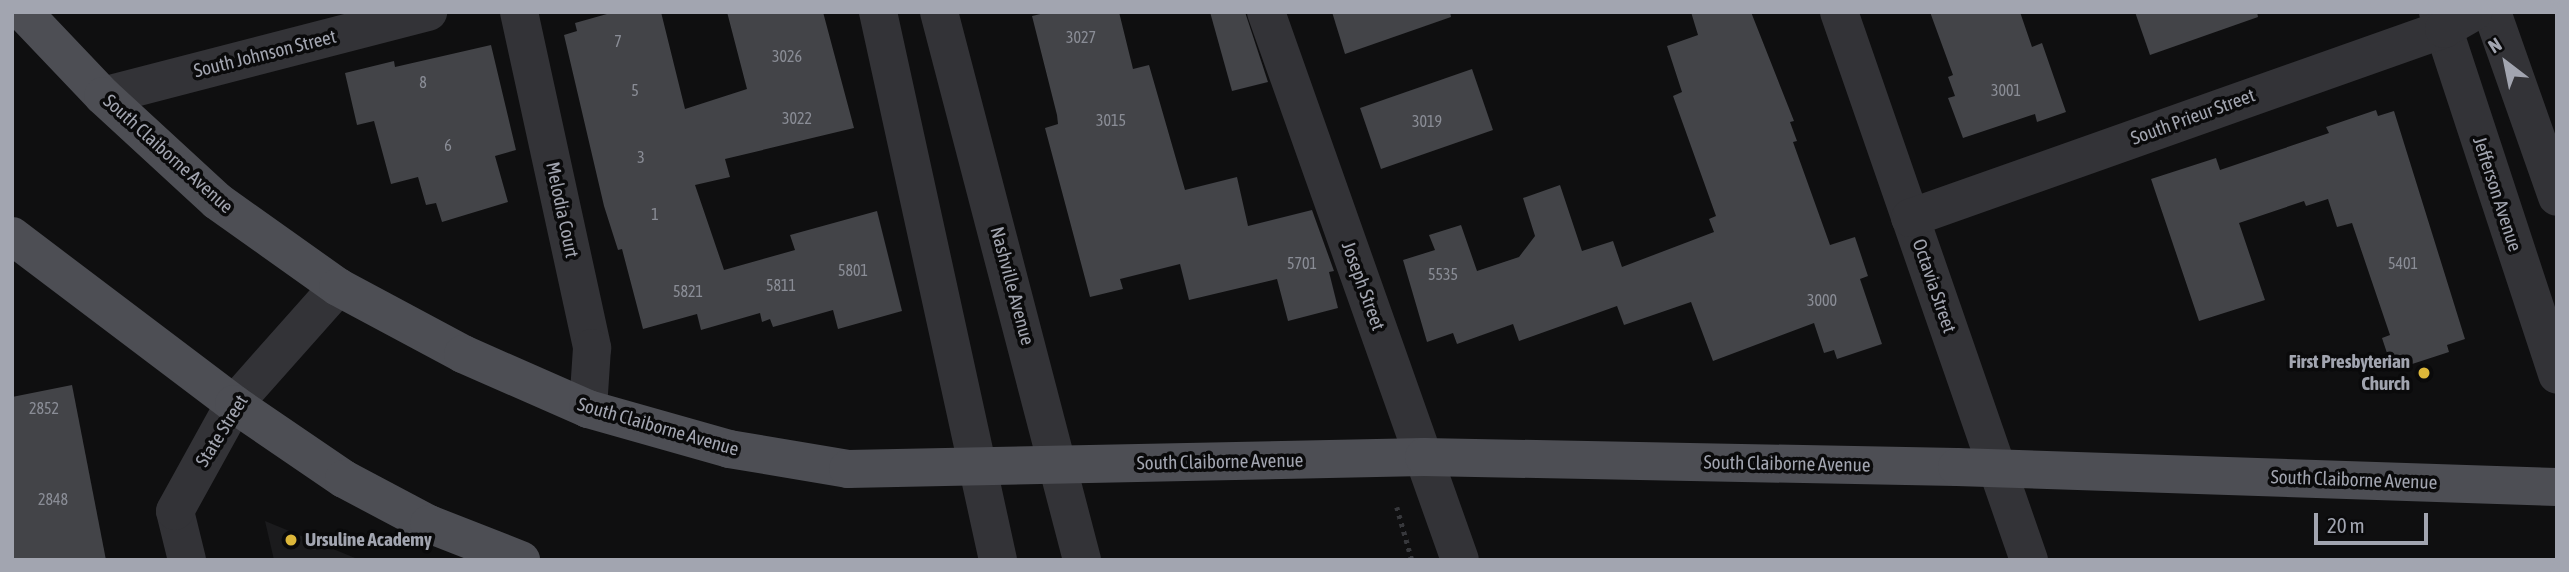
<!DOCTYPE html>
<html>
<head>
<meta charset="utf-8">
<style>
  body { margin:0 }
  #map { position:relative; width:2569px; height:572px; overflow:hidden; background:#0f0f10; font-family:"Asap Condensed",sans-serif }
  div>[style] { position:absolute }
  .built>* { inset:0; background:#1b1b1d }
  .building>* { inset:0; background:#434448 }
  .path>* { height:4.5px; margin-top:-2.25px; transform-origin:0; background:repeating-linear-gradient(90deg,#37383c 0 3.5px,transparent 0 8.5px) }
  .street>* { height:38px; margin:-19px; padding:0 19px; transform-origin:19px; border-radius:19px; background:#333337 }
  .primary>* { height:38px; margin:-19px; padding:0 19px; transform-origin:19px; border-radius:19px; background:#4d4e54 }
  .dots>* { width:19px; height:19px; translate:-50% -50%; box-sizing:border-box; border:4px solid #0a0a0b; border-radius:50% }
  span { translate:-50% -50%; white-space:nowrap; text-align:center; line-height:1.15; -webkit-text-stroke:7px #0a0a0b; paint-order:stroke }
  .number-label { font-size:16px; color:#8a8d96 }
  .number-label span { -webkit-text-stroke-width:0 }
  .street-label { font-size:19px; color:#a2a5b0 }
  .poi-label { font-size:19px; color:#a2a5b0; font-weight:700 }
  .right { translate:-100% -50%; text-align:right }
  .left { translate:0 -50%; text-align:left }
  .frame { position:absolute; inset:0; border:14px solid #a2a5b0; pointer-events:none }
  .north { position:absolute; left:2471px; top:28px; width:70px; height:70px; -webkit-text-stroke:5px #0a0a0b; paint-order:stroke; rotate:328deg; font-size:19px; font-weight:700; line-height:28px; text-align:center; color:#a2a5b0 }
  .north::after { content:''; display:block; margin:auto; width:24px; height:32px; background:#a2a5b0; clip-path:polygon(50% 0,100% 100%,50% 72%,0 100%) }
  .scale { position:absolute; left:2314px; top:513px; width:114px; height:32px; box-sizing:border-box; border:4px solid #a2a5b0; border-top:0; padding-left:9px; font-size:21px; line-height:24px; white-space:nowrap; color:#a2a5b0; -webkit-text-stroke:5px #0a0a0b; paint-order:stroke }
</style>
</head>
<body>
<div id="map">
  <div class="built">
    <i style="clip-path:polygon(265px 521px,360px 560px,274px 560px)"></i>
  </div>
  <div class="building">
    <i style="clip-path:polygon(614px 12px,661px 12px,685px 109px,747px 89px,727px 12px,823px 12px,854px 128px,725px 159px,730px 177px,695px 185px,724px 270px,795px 250px,790px 235px,877px 211px,902px 311px,838px 329px,833px 310px,773px 327px,770px 319px,762px 322px,760px 313px,701px 330px,697px 314px,643px 329px,622px 249px,618px 250px,604px 206px,564px 35px,577px 31px,575px 23px)"></i>
    <i style="clip-path:polygon(1049px 12px,1119px 12px,1133px 69px,1149px 65px,1185px 190px,1237px 177px,1248px 226px,1312px 210px,1334px 271px,1329px 272px,1338px 308px,1288px 321px,1277px 279px,1189px 300px,1180px 264px,1120px 279px,1123px 289px,1090px 297px,1045px 128px,1058px 124px,1057px 115px,1032px 16px)"></i>
    <i style="clip-path:polygon(1210px 12px,1245px 12px,1268px 82px,1232px 91px)"></i>
    <i style="clip-path:polygon(1332px 12px,1450px 12px,1451px 17px,1345px 54px)"></i>
    <i style="clip-path:polygon(1691px 12px,1751px 12px,1794px 121px,1790px 122px,1797px 141px,1793px 142px,1830px 245px,1855px 237px,1868px 276px,1860px 279px,1882px 344px,1837px 359px,1834px 350px,1824px 353px,1814px 323px,1713px 361px,1691px 302px,1624px 325px,1617px 306px,1519px 341px,1513px 324px,1457px 344px,1453px 333px,1427px 342px,1403px 260px,1435px 250px,1429px 235px,1461px 225px,1477px 271px,1519px 257px,1535px 236px,1523px 198px,1560px 185px,1582px 251px,1613px 241px,1622px 267px,1714px 232px,1709px 219px,1716px 216px,1673px 96px,1682px 92px,1667px 46px,1698px 35px)"></i>
    <i style="clip-path:polygon(1930px 12px,2020px 12px,2032px 47px,2042px 43px,2066px 112px,2037px 122px,2035px 114px,1963px 138px,1948px 98px,1955px 96px,1948px 77px,1953px 75px)"></i>
    <i style="clip-path:polygon(2135px 12px,2257px 12px,2258px 17px,2150px 55px)"></i>
    <i style="clip-path:polygon(491px 45px,516px 150px,495px 156px,508px 202px,442px 222px,436px 203px,426px 205px,418px 177px,391px 184px,374px 121px,357px 125px,345px 73px,394px 61px,395px 67px)"></i>
    <i style="clip-path:polygon(1472px 69px,1493px 130px,1381px 169px,1360px 108px)"></i>
    <i style="clip-path:polygon(2376px 110px,2378px 116px,2394px 111px,2465px 339px,2447px 345px,2449px 352px,2406px 366px,2404px 361px,2391px 365px,2382px 338px,2390px 335px,2352px 223px,2337px 227px,2328px 199px,2306px 206px,2304px 201px,2239px 223px,2265px 300px,2199px 321px,2151px 179px,2216px 158px,2220px 170px,2329px 133px,2326px 127px)"></i>
    <i style="clip-path:polygon(72px 385px,106px 560px,12px 560px,12px 397px)"></i>
  </div>
  <div class="path">
    <i style="left:1397px;top:507px;width:55px;rotate:74.2deg"></i>
  </div>
  <div class="street">
    <i style="left:519px;top:12px;width:344px;rotate:77.7deg"></i>
    <i style="left:592px;top:348px;width:61px;rotate:93.8deg"></i>
    <i style="left:878px;top:12px;width:561px;rotate:77.65deg"></i>
    <i style="left:939px;top:12px;width:566px;rotate:75.37deg"></i>
    <i style="left:1266px;top:12px;width:581px;rotate:70.51deg"></i>
    <i style="left:1839px;top:12px;width:580px;rotate:70.88deg"></i>
    <i style="left:2438px;top:12px;width:382px;rotate:71.8deg"></i>
    <i style="left:2492px;top:12px;width:196px;rotate:70.6deg"></i>
    <i style="left:103px;top:96px;width:336px;rotate:-14.5deg"></i>
    <i style="left:1910px;top:218px;width:566px;rotate:-19.49deg"></i>
    <i style="left:2444px;top:29px;width:34px;rotate:-30deg"></i>
    <i style="left:187px;top:560px;width:50px;rotate:-103.8deg"></i>
    <i style="left:175px;top:511px;width:122px;rotate:-61.1deg"></i>
    <i style="left:234px;top:404px;width:157px;rotate:-48.4deg"></i>
  </div>
  <div class="primary">
    <i style="left:23px;top:12px;width:116px;rotate:46.4deg"></i>
    <i style="left:103px;top:96px;width:155px;rotate:42.6deg"></i>
    <i style="left:217px;top:201px;width:148px;rotate:35.4deg"></i>
    <i style="left:338px;top:287px;width:142px;rotate:28.2deg"></i>
    <i style="left:463px;top:354px;width:137px;rotate:23.7deg"></i>
    <i style="left:588px;top:409px;width:147px;rotate:15.8deg"></i>
    <i style="left:729px;top:449px;width:121px;rotate:9.5deg"></i>
    <i style="left:848px;top:469px;width:576px;rotate:-1.19deg"></i>
    <i style="left:1424px;top:457px;width:533px;rotate:1.07deg"></i>
    <i style="left:1957px;top:467px;width:600px;rotate:1.91deg"></i>
    <i style="left:12px;top:236px;width:278px;rotate:37.1deg"></i>
    <i style="left:234px;top:404px;width:133px;rotate:34.3deg"></i>
    <i style="left:344px;top:479px;width:96px;rotate:27.9deg"></i>
    <i style="left:429px;top:524px;width:99px;rotate:21.4deg"></i>
  </div>
  <div class="dots">
    <i style="left:2424px;top:373px;background:#ddb73a"></i>
    <i style="left:291px;top:540px;background:#ddb73a"></i>
  </div>
  <div class="number-label">
    <span style="left:1081px;top:37px">3027</span>
    <span style="left:618px;top:41px">7</span>
    <span style="left:787px;top:56px">3026</span>
    <span style="left:423px;top:82px">8</span>
    <span style="left:635px;top:90px">5</span>
    <span style="left:2006px;top:90px">3001</span>
    <span style="left:797px;top:118px">3022</span>
    <span style="left:1111px;top:120px">3015</span>
    <span style="left:1427px;top:121px">3019</span>
    <span style="left:448px;top:145px">6</span>
    <span style="left:641px;top:157px">3</span>
    <span style="left:655px;top:214px">1</span>
    <span style="left:1302px;top:263px">5701</span>
    <span style="left:2403px;top:263px">5401</span>
    <span style="left:853px;top:270px">5801</span>
    <span style="left:1443px;top:274px">5535</span>
    <span style="left:781px;top:285px">5811</span>
    <span style="left:688px;top:291px">5821</span>
    <span style="left:1822px;top:300px">3000</span>
    <span style="left:44px;top:408px">2852</span>
    <span style="left:53px;top:499px">2848</span>
  </div>
  <div class="street-label">
    <span style="left:265px;top:54px;rotate:-14deg">South Johnson Street</span>
    <span style="left:2193px;top:117px;rotate:-20deg">South Prieur Street</span>
    <span style="left:168px;top:154px;rotate:42deg">South Claiborne Avenue</span>
    <span style="left:2497px;top:194px;rotate:72deg">Jefferson Avenue</span>
    <span style="left:562px;top:210px;rotate:78deg">Melodia Court</span>
    <span style="left:1012px;top:286px;rotate:75deg">Nashville Avenue</span>
    <span style="left:1363px;top:286px;rotate:70deg">Joseph Street</span>
    <span style="left:1934px;top:286px;rotate:71deg">Octavia Street</span>
    <span style="left:658px;top:427px;rotate:16deg">South Claiborne Avenue</span>
    <span style="left:222px;top:431px;rotate:-58deg">State Street</span>
    <span style="left:1220px;top:462px;rotate:-1deg">South Claiborne Avenue</span>
    <span style="left:1787px;top:464px;rotate:1deg">South Claiborne Avenue</span>
    <span style="left:2354px;top:480px;rotate:2deg">South Claiborne Avenue</span>
  </div>
  <div class="poi-label">
    <span class="right" style="left:2410px;top:373px">First Presbyterian<br>Church</span>
    <span class="left" style="left:305px;top:540px">Ursuline Academy</span>
  </div>
  <div class="frame"></div>
  <div class="north">N</div>
  <div class="scale">20 m</div>
</div>
</body>
</html>
